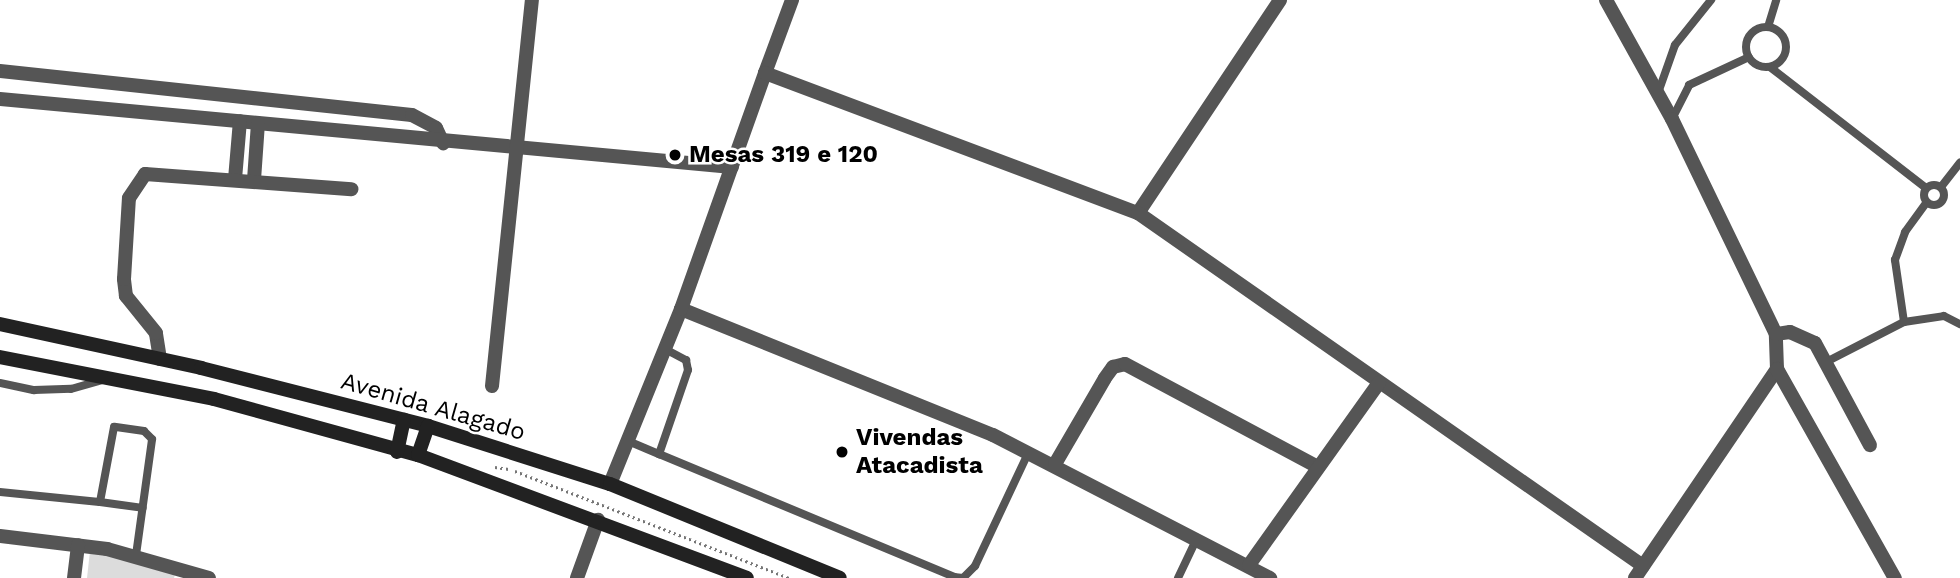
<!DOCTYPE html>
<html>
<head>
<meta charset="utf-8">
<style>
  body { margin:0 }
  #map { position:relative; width:1960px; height:578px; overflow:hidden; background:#fff; font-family:"Work Sans",sans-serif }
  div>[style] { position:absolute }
  .green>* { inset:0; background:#dcdcdc }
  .path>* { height:2.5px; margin-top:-1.25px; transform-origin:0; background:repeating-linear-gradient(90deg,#777 0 2px,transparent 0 5.5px) }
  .service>* { height:8px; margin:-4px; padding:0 4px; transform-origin:4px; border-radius:4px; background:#555 }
  .service>.ring { margin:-4px; padding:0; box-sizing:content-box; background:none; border:8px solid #555; border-radius:50% }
  .minor>* { height:14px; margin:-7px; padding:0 7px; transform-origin:7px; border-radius:7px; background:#555 }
  .secondary>* { height:14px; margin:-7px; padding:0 7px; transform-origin:7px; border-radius:7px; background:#222 }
  .dots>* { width:19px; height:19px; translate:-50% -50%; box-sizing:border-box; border:4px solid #fff; border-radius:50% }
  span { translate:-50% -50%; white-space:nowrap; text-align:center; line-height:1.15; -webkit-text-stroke:5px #fff; paint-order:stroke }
  .poi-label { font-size:24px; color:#000; font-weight:700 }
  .left { translate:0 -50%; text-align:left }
  .street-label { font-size:24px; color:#000 }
</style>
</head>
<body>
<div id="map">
  <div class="green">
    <i style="clip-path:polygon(90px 551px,176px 571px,174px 578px,87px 578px)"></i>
  </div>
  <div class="path">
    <i style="left:495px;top:467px;width:14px;rotate:8deg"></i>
    <i style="left:515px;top:471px;width:294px;rotate:21.3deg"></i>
  </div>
  <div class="service">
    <i style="left:1768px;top:27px;width:28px;rotate:-73deg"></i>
    <i class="ring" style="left:1746px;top:27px;width:32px;height:32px"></i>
    <i style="left:1770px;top:67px;width:197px;rotate:37.8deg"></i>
    <i style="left:1658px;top:93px;width:51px;rotate:-70.5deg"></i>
    <i style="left:1675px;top:45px;width:58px;rotate:-51.3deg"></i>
    <i style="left:1672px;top:119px;width:38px;rotate:-63deg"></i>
    <i style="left:1689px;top:85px;width:66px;rotate:-25deg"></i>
    <i class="ring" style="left:1924px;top:185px;width:12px;height:12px"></i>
    <i style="left:1941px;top:187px;width:31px;rotate:-52deg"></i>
    <i style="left:1904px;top:322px;width:63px;rotate:-98.3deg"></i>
    <i style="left:1895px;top:260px;width:30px;rotate:-70deg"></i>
    <i style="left:1905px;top:232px;width:37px;rotate:-54deg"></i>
    <i style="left:665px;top:349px;width:24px;rotate:28deg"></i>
    <i style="left:686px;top:360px;width:10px;rotate:79deg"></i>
    <i style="left:688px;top:370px;width:89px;rotate:109deg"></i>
    <i style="left:659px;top:454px;width:320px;rotate:22.6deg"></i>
    <i style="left:954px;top:577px;width:9px;rotate:6deg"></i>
    <i style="left:963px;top:578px;width:17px;rotate:-45deg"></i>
    <i style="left:975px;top:566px;width:127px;rotate:-64.8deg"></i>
    <i style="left:1828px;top:361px;width:85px;rotate:-27.2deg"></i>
    <i style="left:1904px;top:322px;width:40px;rotate:-8.5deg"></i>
    <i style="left:1944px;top:316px;width:18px;rotate:27deg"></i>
    <i style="left:0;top:383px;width:35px;rotate:12deg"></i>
    <i style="left:34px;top:390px;width:37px;rotate:-2deg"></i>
    <i style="left:71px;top:389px;width:33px;rotate:-16deg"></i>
    <i style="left:628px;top:441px;width:34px;rotate:23deg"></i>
    <i style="left:0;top:492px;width:100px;rotate:5.7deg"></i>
    <i style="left:136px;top:555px;width:117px;rotate:-82.1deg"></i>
    <i style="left:152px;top:439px;width:11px;rotate:-135deg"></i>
    <i style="left:144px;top:431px;width:30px;rotate:-172deg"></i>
    <i style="left:114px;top:427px;width:76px;rotate:100.6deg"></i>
    <i style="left:100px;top:502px;width:43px;rotate:7.9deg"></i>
    <i style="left:1178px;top:578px;width:44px;rotate:-64.6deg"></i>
  </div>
  <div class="minor">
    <i style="left:1606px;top:0;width:136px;rotate:61deg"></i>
    <i style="left:1672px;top:119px;width:239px;rotate:64.2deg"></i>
    <i style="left:0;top:71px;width:414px;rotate:6.1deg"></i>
    <i style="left:412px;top:115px;width:27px;rotate:28deg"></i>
    <i style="left:436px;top:128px;width:17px;rotate:65deg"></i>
    <i style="left:765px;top:73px;width:78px;rotate:-69.7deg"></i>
    <i style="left:0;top:99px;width:735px;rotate:5.31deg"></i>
    <i style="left:235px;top:179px;width:58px;rotate:-85.1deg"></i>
    <i style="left:254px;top:180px;width:57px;rotate:-86deg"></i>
    <i style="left:1138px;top:213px;width:256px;rotate:-56.3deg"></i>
    <i style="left:681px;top:309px;width:336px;rotate:22deg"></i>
    <i style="left:993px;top:435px;width:312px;rotate:27.3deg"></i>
    <i style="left:160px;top:359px;width:26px;rotate:-99deg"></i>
    <i style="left:156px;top:333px;width:48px;rotate:-129deg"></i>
    <i style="left:126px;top:296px;width:17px;rotate:-97deg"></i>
    <i style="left:124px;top:279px;width:81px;rotate:-86.5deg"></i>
    <i style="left:129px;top:198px;width:29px;rotate:-56deg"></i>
    <i style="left:145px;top:174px;width:207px;rotate:4.2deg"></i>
    <i style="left:1777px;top:369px;width:35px;rotate:-92deg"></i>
    <i style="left:1776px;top:334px;width:14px;rotate:-8deg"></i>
    <i style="left:1790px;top:332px;width:27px;rotate:24deg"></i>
    <i style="left:1815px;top:343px;width:116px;rotate:61.7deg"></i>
    <i style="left:492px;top:386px;width:388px;rotate:-84.1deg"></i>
    <i style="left:1055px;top:464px;width:99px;rotate:-59.8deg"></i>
    <i style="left:1105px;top:378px;width:14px;rotate:-54deg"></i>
    <i style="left:1113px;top:367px;width:12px;rotate:-14deg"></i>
    <i style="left:1125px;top:364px;width:219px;rotate:28.1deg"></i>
    <i style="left:610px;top:484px;width:189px;rotate:-67.9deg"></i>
    <i style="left:681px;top:309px;width:251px;rotate:-70.4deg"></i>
    <i style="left:765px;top:73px;width:398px;rotate:20.6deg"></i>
    <i style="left:1138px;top:213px;width:616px;rotate:34.95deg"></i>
    <i style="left:0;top:536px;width:108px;rotate:6.9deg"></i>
    <i style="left:107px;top:549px;width:106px;rotate:15.9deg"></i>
    <i style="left:1249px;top:565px;width:224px;rotate:-54.5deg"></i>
    <i style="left:74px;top:578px;width:33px;rotate:-83deg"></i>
    <i style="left:577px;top:578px;width:62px;rotate:-70.1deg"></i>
    <i style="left:1635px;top:578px;width:253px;rotate:-55.8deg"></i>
    <i style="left:1777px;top:369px;width:240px;rotate:60.6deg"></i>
  </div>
  <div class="secondary">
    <i style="left:0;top:324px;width:206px;rotate:12.3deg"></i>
    <i style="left:201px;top:368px;width:234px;rotate:14.3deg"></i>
    <i style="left:428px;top:426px;width:191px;rotate:17.7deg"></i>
    <i style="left:610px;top:484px;width:248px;rotate:22.2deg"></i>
    <i style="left:0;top:357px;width:218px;rotate:11.1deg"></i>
    <i style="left:214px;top:399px;width:212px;rotate:15.4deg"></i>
    <i style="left:418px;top:455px;width:351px;rotate:20.5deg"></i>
    <i style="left:397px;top:452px;width:33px;rotate:-78deg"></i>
    <i style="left:418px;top:455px;width:31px;rotate:-71deg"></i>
  </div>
  <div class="dots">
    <i style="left:675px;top:155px;background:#000"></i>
    <i style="left:842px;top:452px;background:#000"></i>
  </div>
  <div class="poi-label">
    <span class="left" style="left:689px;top:155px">Mesas 319 e 120</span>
    <span class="left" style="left:856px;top:452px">Vivendas<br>Atacadista</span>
  </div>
  <div class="street-label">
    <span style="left:433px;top:407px;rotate:16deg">Avenida Alagado</span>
  </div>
</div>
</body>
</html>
